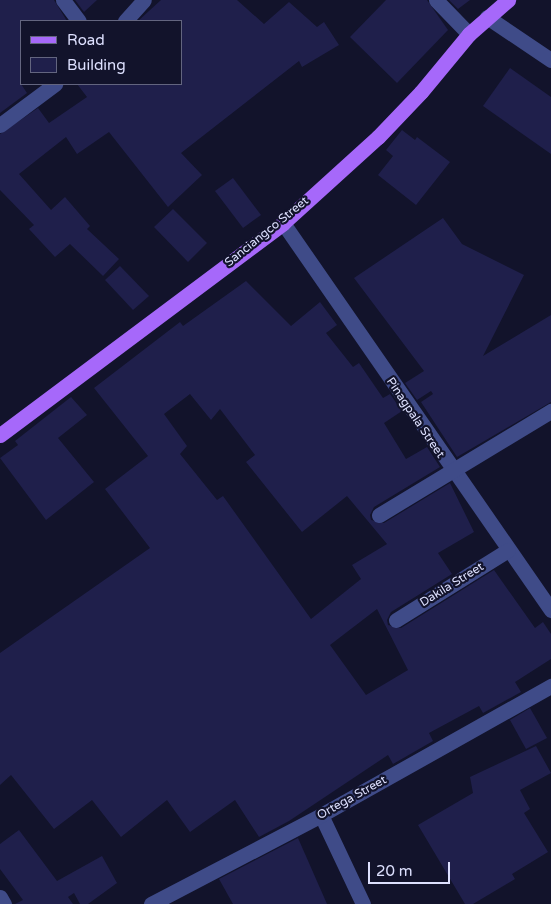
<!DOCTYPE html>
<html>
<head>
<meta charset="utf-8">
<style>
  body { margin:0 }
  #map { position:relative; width:551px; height:904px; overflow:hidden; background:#12132b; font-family:"Varela Round",sans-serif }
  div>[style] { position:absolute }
  .building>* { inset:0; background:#1f1f4b }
  .minor>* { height:15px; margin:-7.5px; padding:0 7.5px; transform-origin:7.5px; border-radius:7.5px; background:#3f4b88 }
  .major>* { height:15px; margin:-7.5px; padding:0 7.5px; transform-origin:7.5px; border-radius:7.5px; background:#a668fa }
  span { translate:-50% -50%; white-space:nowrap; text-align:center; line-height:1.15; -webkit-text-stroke:4.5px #12132b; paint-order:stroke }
  .street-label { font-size:12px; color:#dde0fe }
  .legend { position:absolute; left:20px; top:20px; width:162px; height:65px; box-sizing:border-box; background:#12132b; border:1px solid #63657f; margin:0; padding:6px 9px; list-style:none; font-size:15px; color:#dde0fe }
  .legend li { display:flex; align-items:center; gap:10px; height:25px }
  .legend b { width:25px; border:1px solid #63657f }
  .scale { position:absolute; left:368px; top:862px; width:82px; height:22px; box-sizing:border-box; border:2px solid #dde0fe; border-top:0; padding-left:6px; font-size:15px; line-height:18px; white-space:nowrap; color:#dde0fe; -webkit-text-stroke:4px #12132b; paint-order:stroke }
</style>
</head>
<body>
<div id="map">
  <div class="building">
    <i style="clip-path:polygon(0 0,54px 0,67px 21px,21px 21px,21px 84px,27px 93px,0 113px)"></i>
    <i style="clip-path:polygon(75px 0,97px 0,84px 12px)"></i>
    <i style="clip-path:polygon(161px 0,237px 0,264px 24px,289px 2px,317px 27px,324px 22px,339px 45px,302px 67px,299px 61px,181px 153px,202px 175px,168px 207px,109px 132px,77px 154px,66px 137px,19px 174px,51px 210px,65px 197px,90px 226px,87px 229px,119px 259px,103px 276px,70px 244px,55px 257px,29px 229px,34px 225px,0 190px,0 134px,38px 108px,49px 123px,87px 97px,77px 84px,181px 84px,181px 21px,138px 21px)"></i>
    <i style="clip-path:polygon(386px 0,427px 0,448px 30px,397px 83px,350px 37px)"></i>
    <i style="clip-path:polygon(449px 0,470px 0,458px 9px)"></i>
    <i style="clip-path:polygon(510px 68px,551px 97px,551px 154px,483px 106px)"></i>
    <i style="clip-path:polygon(402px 130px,415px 140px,417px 137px,450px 162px,416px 205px,378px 175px,393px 156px,386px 150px)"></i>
    <i style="clip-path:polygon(233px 178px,261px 215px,243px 228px,215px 191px)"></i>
    <i style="clip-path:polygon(173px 209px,207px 243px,188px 262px,154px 227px)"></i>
    <i style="clip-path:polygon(443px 218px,462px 244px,524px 275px,483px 356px,551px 315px,551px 402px,457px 457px,421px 402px,433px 394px,431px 391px,417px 400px,405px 383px,424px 371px,354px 278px)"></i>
    <i style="clip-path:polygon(120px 266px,149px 296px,133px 310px,105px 280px)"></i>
    <i style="clip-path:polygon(evenodd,246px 281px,291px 326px,320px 302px,337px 325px,326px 333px,353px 367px,359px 363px,383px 398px,390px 394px,402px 411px,384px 423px,406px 459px,427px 447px,440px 467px,374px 507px,370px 515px,371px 520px,384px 523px,450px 483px,474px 532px,438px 553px,452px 574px,391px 612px,387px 620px,388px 625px,401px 628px,494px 570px,535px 628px,543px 622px,551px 634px,551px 659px,515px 682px,521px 692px,483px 713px,479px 706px,429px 733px,433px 741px,393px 764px,388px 755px,289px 821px,259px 837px,235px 800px,190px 832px,167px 800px,121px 837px,92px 800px,54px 829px,11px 775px,0 785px,0 653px,150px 548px,105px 489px,148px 456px,94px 388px,180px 322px,183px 326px,246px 281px,190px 394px,211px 420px,220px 409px,255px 455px,246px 462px,302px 532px,347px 496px,387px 544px,352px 565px,361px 579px,311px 619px,223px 496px,217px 500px,180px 454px,187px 446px,164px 414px,190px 394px,246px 281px,377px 609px,408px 670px,366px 695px,330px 645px,377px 609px)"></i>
    <i style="clip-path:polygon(71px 397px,87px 415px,58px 438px,94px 482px,46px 520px,0 458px,18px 445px,15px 441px)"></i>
    <i style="clip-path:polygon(530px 708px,547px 738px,526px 749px,510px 720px)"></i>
    <i style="clip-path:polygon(536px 746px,551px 773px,520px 790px,530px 809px,524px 813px,548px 852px,512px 874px,515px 879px,473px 904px,465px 904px,418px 825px,473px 793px,470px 777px)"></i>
    <i style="clip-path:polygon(19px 830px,57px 881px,102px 856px,117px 883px,88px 904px,80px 904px,74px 893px,68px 897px,73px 904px,15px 904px,23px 900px,0 869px,0 844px)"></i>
    <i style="clip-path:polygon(298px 838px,327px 904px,233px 904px,219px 879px)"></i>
  </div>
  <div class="minor">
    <i style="left:63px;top:0;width:26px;rotate:53deg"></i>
    <i style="left:436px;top:0;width:47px;rotate:45.9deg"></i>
    <i style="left:487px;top:17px;width:77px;rotate:33.9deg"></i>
    <i style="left:125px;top:21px;width:28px;rotate:-48deg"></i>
    <i style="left:0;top:125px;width:69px;rotate:-36.7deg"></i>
    <i style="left:283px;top:223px;width:471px;rotate:55.3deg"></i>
    <i style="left:379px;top:515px;width:201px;rotate:-31.2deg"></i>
    <i style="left:396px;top:620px;width:132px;rotate:-32deg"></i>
    <i style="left:321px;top:815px;width:98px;rotate:64.7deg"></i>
    <i style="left:0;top:897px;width:8px;rotate:60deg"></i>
    <i style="left:151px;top:904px;width:192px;rotate:-27.6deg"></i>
    <i style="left:321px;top:815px;width:264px;rotate:-29.3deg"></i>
  </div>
  <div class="major">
    <i style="left:0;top:435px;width:354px;rotate:-36.8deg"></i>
    <i style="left:283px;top:223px;width:128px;rotate:-42.2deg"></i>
    <i style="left:378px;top:137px;width:62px;rotate:-46.3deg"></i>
    <i style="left:421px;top:92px;width:75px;rotate:-50.4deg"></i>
    <i style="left:469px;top:34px;width:52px;rotate:-41.1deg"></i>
  </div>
  <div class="street-label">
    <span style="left:267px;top:232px;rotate:-39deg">Sanciangco Street</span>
    <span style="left:415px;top:418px;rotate:56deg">Pinagpala Street</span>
    <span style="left:452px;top:585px;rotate:-32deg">Dakila Street</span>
    <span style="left:352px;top:798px;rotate:-29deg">Ortega Street</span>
  </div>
  <ul class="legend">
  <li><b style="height:6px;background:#a668fa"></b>Road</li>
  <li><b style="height:14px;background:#1f1f4b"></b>Building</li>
  </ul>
  <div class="scale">20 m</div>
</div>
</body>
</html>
